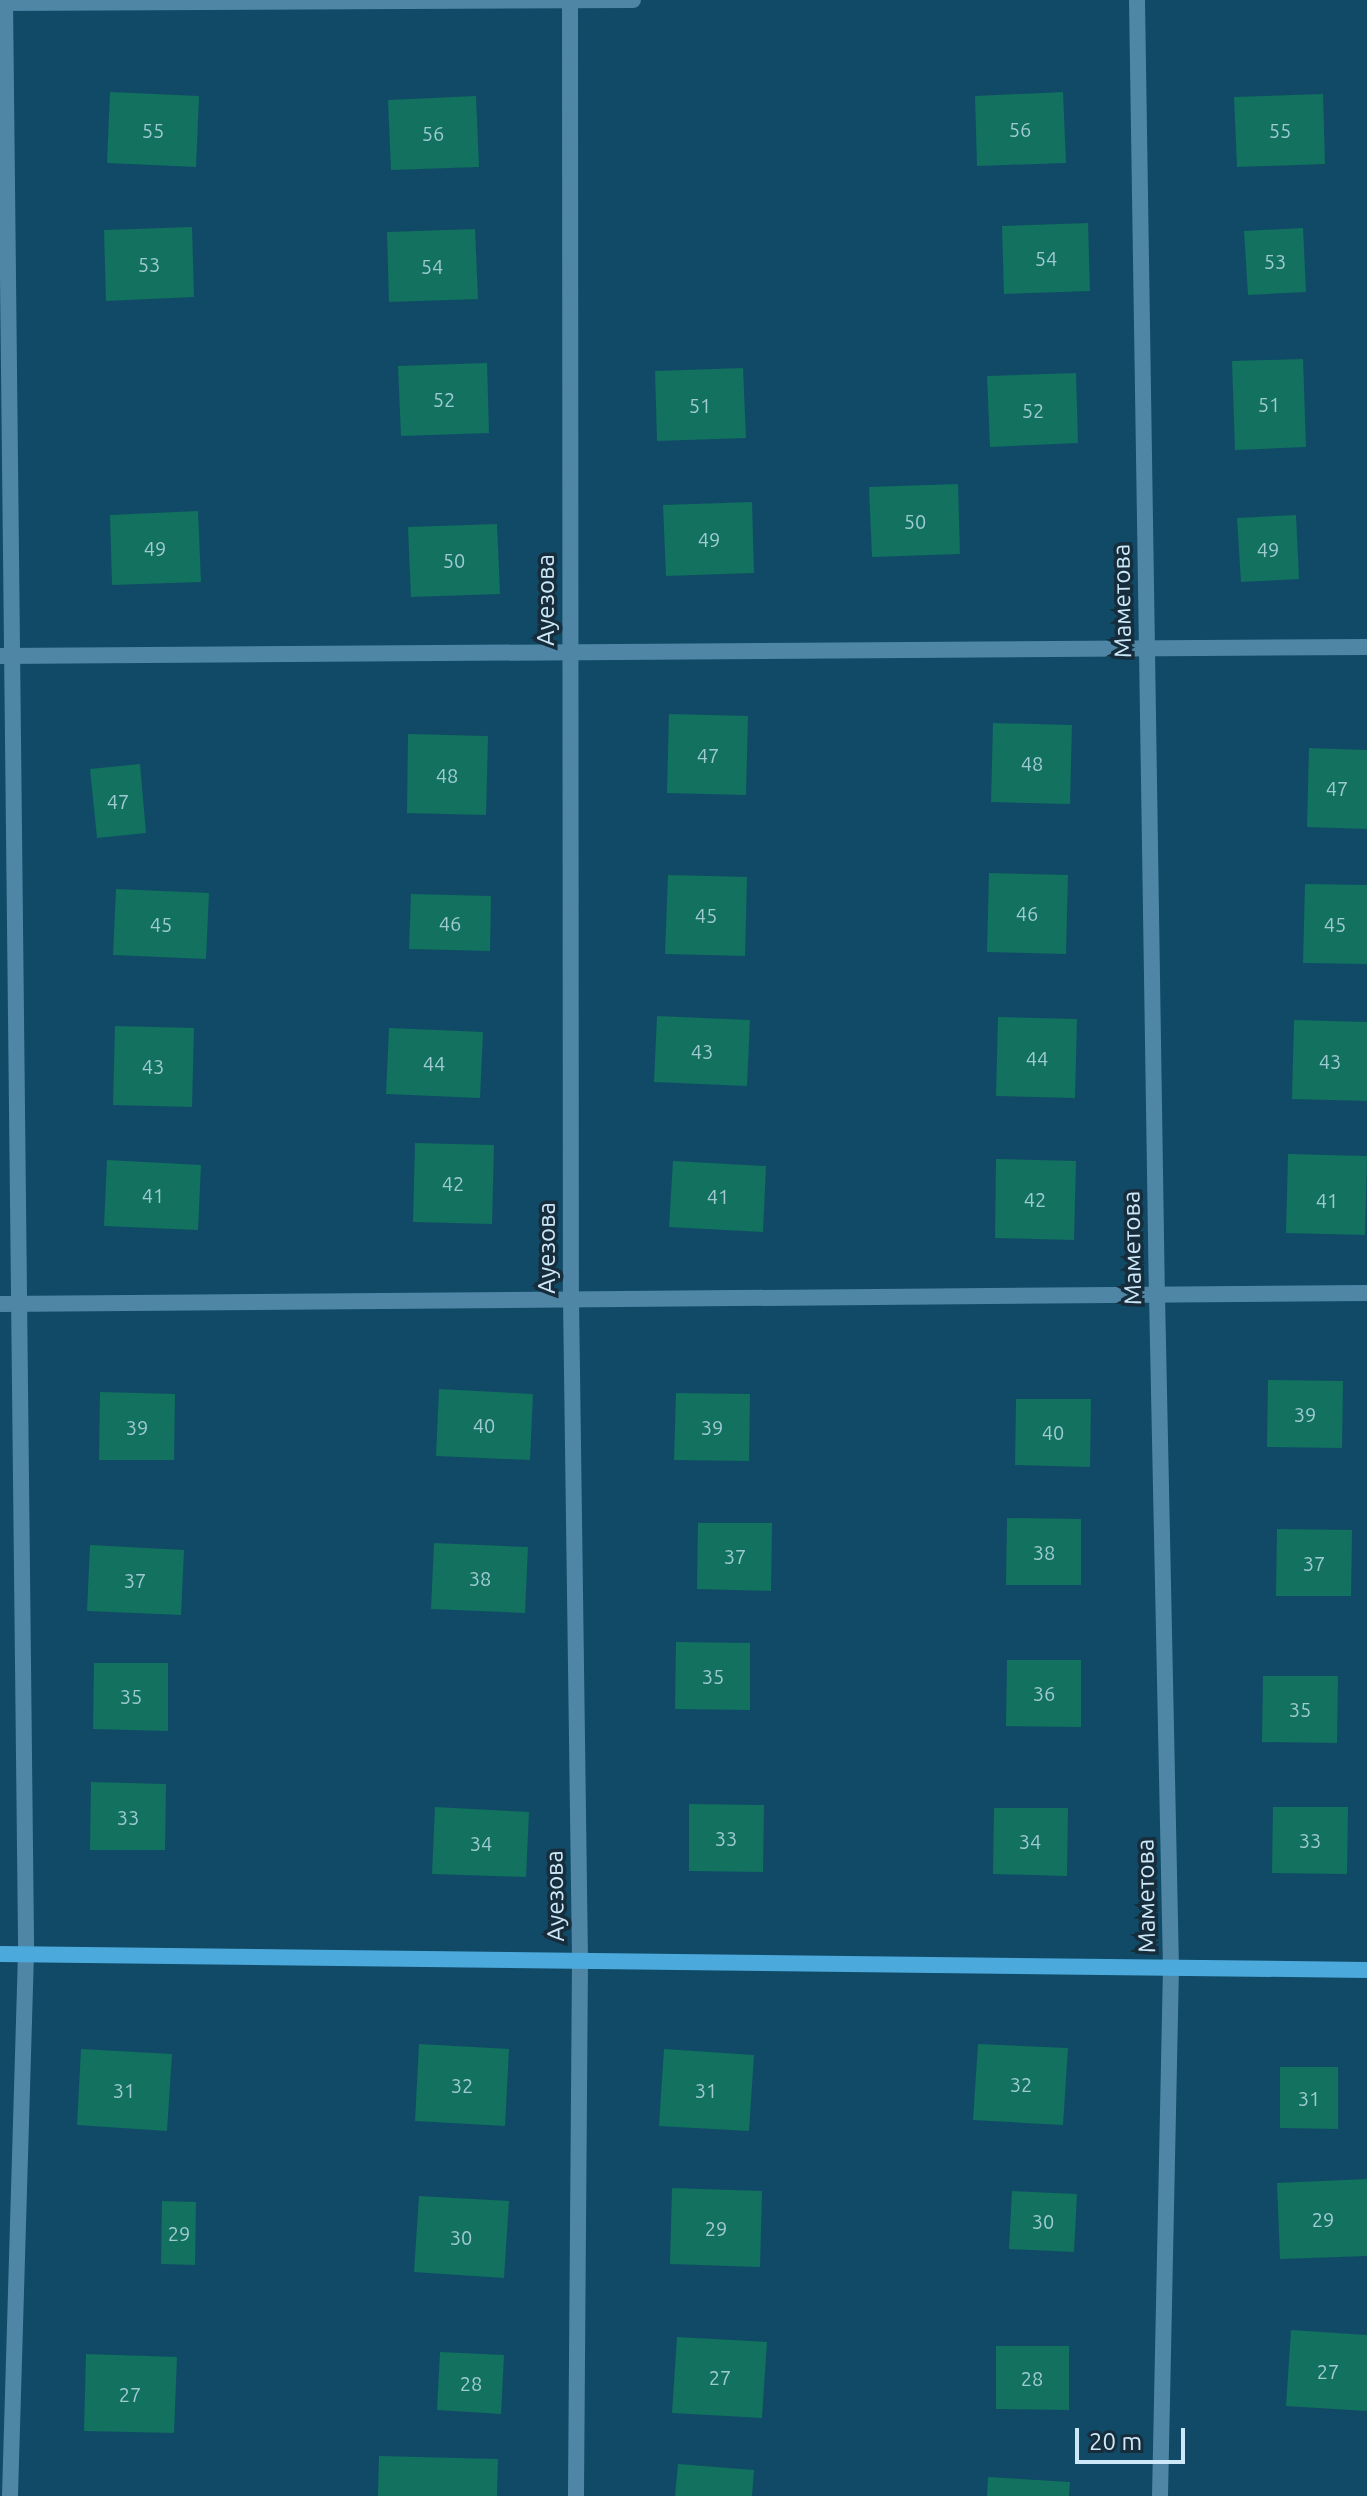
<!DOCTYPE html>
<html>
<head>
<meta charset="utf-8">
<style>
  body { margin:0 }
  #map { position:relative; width:1367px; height:2496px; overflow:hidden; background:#104a66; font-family:Ubuntu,sans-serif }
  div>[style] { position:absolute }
  .building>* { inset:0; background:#12715f }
  .street>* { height:16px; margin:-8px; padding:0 8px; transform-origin:8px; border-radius:8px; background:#4f86a6 }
  .secondary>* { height:16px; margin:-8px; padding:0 8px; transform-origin:8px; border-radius:8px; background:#4ca9dc }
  span { translate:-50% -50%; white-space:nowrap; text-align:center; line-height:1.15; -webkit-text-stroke:7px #172d3b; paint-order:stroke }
  .number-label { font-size:20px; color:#9ecad2 }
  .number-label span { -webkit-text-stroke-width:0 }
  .street-label { font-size:24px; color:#cce8f9 }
  .scale { position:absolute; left:1075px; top:2428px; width:110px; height:36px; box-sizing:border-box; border:4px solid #cce8f9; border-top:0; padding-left:10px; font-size:24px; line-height:28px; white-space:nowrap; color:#cce8f9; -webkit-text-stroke:6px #172d3b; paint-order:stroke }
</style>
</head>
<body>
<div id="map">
  <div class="building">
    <i style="clip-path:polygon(110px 92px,199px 96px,196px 167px,107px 163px)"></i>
    <i style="clip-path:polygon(1063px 92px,1066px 163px,977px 166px,975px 96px)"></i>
    <i style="clip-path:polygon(1323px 94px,1325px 164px,1237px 167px,1234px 97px)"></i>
    <i style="clip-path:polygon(476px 96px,479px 167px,391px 170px,388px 100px)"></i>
    <i style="clip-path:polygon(1088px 223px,1090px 291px,1004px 294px,1002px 226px)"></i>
    <i style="clip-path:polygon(192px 227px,194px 297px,106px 301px,104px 230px)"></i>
    <i style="clip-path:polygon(1303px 228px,1306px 292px,1248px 295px,1244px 231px)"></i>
    <i style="clip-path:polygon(475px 229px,478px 299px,389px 302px,387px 232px)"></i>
    <i style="clip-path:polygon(1303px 359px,1306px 447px,1235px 450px,1232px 361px)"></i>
    <i style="clip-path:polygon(487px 363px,489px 433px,401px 436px,398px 366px)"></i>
    <i style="clip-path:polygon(743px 368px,746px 438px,657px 441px,655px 371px)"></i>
    <i style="clip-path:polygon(1076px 373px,1078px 443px,990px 447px,987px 376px)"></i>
    <i style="clip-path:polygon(958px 484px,960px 554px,872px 557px,869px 487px)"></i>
    <i style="clip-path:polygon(752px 502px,754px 573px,666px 576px,663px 505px)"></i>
    <i style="clip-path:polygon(198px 511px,201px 582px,112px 585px,110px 515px)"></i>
    <i style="clip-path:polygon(1296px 515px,1299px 579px,1241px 582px,1237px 518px)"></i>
    <i style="clip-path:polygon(497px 524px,500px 594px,411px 597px,408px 527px)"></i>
    <i style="clip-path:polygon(669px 714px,748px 716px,746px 795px,667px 793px)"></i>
    <i style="clip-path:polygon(993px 723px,1072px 725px,1070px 804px,991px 802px)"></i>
    <i style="clip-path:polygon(408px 734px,488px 736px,486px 815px,407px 813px)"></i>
    <i style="clip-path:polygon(1309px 748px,1367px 750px,1367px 829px,1307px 827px)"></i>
    <i style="clip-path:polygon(140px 764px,146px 833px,97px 838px,90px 769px)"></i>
    <i style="clip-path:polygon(989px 873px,1068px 875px,1066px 954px,987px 952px)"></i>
    <i style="clip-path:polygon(668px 875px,747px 877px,745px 956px,665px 954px)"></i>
    <i style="clip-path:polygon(1305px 884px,1367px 885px,1367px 964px,1303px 963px)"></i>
    <i style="clip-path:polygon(116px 889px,209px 893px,206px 959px,113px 955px)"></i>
    <i style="clip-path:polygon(411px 894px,491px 896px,490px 951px,409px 949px)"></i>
    <i style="clip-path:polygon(657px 1016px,750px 1020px,747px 1086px,654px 1082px)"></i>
    <i style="clip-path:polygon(998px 1017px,1077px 1019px,1075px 1098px,996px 1096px)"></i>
    <i style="clip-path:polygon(1294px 1020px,1367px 1022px,1367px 1101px,1292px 1099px)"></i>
    <i style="clip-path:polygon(115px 1026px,194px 1028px,192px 1107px,113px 1105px)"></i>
    <i style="clip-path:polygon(389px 1028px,483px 1032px,480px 1098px,386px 1094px)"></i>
    <i style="clip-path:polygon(415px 1143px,494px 1145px,492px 1224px,413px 1222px)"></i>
    <i style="clip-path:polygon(1288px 1154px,1367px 1156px,1365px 1235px,1286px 1233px)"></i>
    <i style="clip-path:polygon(996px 1159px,1076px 1161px,1074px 1240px,995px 1238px)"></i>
    <i style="clip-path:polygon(107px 1160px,201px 1165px,198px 1230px,104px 1226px)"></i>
    <i style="clip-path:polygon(673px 1161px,766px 1166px,763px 1232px,669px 1227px)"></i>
    <i style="clip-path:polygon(1268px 1380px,1343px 1381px,1342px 1448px,1267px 1447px)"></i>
    <i style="clip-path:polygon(439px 1389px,533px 1394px,530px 1460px,436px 1456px)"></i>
    <i style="clip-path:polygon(100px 1392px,175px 1394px,174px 1460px,99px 1460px)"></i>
    <i style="clip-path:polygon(676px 1393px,750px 1394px,749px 1461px,674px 1460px)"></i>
    <i style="clip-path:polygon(1016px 1399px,1091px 1399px,1090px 1467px,1015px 1465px)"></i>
    <i style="clip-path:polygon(1007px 1518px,1081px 1519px,1081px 1585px,1006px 1585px)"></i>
    <i style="clip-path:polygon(698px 1523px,772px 1523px,771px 1591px,697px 1589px)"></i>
    <i style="clip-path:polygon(1277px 1529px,1352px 1530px,1351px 1596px,1276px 1596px)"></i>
    <i style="clip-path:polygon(434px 1543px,528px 1547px,525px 1613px,431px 1609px)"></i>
    <i style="clip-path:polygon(90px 1545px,184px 1550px,181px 1615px,87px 1611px)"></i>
    <i style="clip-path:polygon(676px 1642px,750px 1643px,750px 1710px,675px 1709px)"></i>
    <i style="clip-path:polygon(1007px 1660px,1081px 1660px,1081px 1727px,1006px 1726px)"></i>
    <i style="clip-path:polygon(94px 1663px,168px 1663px,168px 1731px,93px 1729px)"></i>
    <i style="clip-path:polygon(1263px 1676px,1338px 1676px,1337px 1743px,1262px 1742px)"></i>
    <i style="clip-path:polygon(91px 1782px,166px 1784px,165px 1850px,90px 1850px)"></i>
    <i style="clip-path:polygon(689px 1804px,764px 1805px,763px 1872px,689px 1871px)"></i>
    <i style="clip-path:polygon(435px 1807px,529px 1812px,526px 1877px,432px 1874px)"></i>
    <i style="clip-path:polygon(1273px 1807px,1348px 1807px,1347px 1874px,1272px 1873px)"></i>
    <i style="clip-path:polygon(994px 1808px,1068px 1808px,1067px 1876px,993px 1874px)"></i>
    <i style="clip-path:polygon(419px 2044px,509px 2049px,505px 2126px,415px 2121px)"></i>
    <i style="clip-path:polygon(978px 2044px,1068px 2048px,1063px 2125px,973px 2120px)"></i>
    <i style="clip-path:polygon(81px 2049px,172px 2054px,167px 2131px,77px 2125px)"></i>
    <i style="clip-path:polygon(664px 2049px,754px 2055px,749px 2131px,659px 2126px)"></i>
    <i style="clip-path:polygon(1280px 2067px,1338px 2067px,1338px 2129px,1280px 2128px)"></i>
    <i style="clip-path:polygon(1367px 2179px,1367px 2256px,1280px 2259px,1277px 2183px)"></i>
    <i style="clip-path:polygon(672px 2188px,762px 2191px,760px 2267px,670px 2264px)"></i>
    <i style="clip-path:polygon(1012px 2191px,1077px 2194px,1074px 2252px,1009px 2249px)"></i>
    <i style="clip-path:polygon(419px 2196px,509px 2201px,504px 2278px,414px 2272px)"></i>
    <i style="clip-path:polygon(162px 2201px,196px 2202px,195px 2265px,161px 2264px)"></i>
    <i style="clip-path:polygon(1291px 2330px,1367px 2335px,1367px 2411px,1286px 2406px)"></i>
    <i style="clip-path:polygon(677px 2337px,767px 2342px,762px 2418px,672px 2413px)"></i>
    <i style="clip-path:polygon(996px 2346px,1069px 2346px,1069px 2410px,996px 2409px)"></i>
    <i style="clip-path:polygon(440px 2352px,504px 2355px,501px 2414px,437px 2410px)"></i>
    <i style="clip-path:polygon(86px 2354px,177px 2357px,174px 2433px,84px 2431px)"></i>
    <i style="clip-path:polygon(379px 2456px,498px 2459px,497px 2496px,378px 2496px)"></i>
    <i style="clip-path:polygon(678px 2464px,754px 2470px,752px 2496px,675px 2496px)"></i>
    <i style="clip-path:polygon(988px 2477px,1070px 2482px,1069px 2496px,987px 2496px)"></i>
  </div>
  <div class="street">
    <i style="left:5px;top:0;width:1953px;rotate:89.38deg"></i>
    <i style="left:26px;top:1953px;width:543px;rotate:91.69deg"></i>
    <i style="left:570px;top:0;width:1299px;rotate:89.96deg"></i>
    <i style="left:571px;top:1299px;width:661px;rotate:89.22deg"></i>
    <i style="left:580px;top:1960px;width:536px;rotate:90.43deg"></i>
    <i style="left:1137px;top:0;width:1295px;rotate:89.12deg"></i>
    <i style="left:1157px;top:1295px;width:672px;rotate:88.81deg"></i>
    <i style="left:1171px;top:1967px;width:529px;rotate:91.19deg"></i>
    <i style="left:0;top:3px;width:633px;rotate:-0.27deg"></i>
    <i style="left:0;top:656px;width:1367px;rotate:-0.38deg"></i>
    <i style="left:0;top:1304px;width:1367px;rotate:-0.46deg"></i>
  </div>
  <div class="secondary">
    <i style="left:0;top:1954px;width:1367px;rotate:0.67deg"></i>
  </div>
  <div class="number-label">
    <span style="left:1020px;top:129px">56</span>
    <span style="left:153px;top:130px">55</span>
    <span style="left:1280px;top:130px">55</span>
    <span style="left:433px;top:133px">56</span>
    <span style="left:1046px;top:258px">54</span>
    <span style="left:1275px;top:261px">53</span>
    <span style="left:149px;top:264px">53</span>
    <span style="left:432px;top:266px">54</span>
    <span style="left:444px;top:399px">52</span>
    <span style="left:1269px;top:404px">51</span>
    <span style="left:700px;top:405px">51</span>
    <span style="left:1033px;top:410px">52</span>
    <span style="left:915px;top:521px">50</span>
    <span style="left:709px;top:539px">49</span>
    <span style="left:155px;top:548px">49</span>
    <span style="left:1268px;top:549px">49</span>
    <span style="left:454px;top:560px">50</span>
    <span style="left:708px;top:755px">47</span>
    <span style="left:1032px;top:763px">48</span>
    <span style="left:447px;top:775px">48</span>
    <span style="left:1337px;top:788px">47</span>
    <span style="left:118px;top:801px">47</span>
    <span style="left:1027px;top:913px">46</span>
    <span style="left:706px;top:915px">45</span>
    <span style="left:450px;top:923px">46</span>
    <span style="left:161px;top:924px">45</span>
    <span style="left:1335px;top:924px">45</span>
    <span style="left:702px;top:1051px">43</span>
    <span style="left:1037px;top:1058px">44</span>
    <span style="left:1330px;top:1061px">43</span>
    <span style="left:434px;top:1063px">44</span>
    <span style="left:153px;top:1066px">43</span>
    <span style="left:453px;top:1183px">42</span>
    <span style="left:153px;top:1195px">41</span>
    <span style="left:718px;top:1196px">41</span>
    <span style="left:1035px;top:1199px">42</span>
    <span style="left:1327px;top:1200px">41</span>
    <span style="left:1305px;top:1414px">39</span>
    <span style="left:484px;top:1425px">40</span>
    <span style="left:137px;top:1427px">39</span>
    <span style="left:712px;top:1427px">39</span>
    <span style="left:1053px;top:1432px">40</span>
    <span style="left:1044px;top:1552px">38</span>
    <span style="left:735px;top:1556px">37</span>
    <span style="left:1314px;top:1563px">37</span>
    <span style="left:480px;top:1578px">38</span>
    <span style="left:135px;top:1580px">37</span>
    <span style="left:713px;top:1676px">35</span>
    <span style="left:1044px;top:1693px">36</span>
    <span style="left:131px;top:1696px">35</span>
    <span style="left:1300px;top:1709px">35</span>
    <span style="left:128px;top:1817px">33</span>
    <span style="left:726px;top:1838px">33</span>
    <span style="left:1310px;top:1840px">33</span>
    <span style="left:1030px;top:1841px">34</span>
    <span style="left:481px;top:1843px">34</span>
    <span style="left:1021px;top:2084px">32</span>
    <span style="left:462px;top:2085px">32</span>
    <span style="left:124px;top:2090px">31</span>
    <span style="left:706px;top:2090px">31</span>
    <span style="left:1309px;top:2098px">31</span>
    <span style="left:1323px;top:2219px">29</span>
    <span style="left:1043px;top:2221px">30</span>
    <span style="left:716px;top:2228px">29</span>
    <span style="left:179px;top:2233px">29</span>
    <span style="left:461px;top:2237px">30</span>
    <span style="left:1328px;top:2371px">27</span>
    <span style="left:720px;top:2377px">27</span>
    <span style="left:1032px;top:2378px">28</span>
    <span style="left:471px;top:2383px">28</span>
    <span style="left:130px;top:2394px">27</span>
  </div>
  <div class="street-label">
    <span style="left:546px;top:600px;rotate:-90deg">Ауезова</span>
    <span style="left:1122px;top:601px;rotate:-91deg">Маметова</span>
    <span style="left:547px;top:1248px;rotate:-90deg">Ауезова</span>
    <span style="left:1132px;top:1248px;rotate:-91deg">Маметова</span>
    <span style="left:555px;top:1896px;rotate:-91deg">Ауезова</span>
    <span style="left:1146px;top:1896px;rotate:-91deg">Маметова</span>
  </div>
  <div class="scale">20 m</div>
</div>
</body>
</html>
